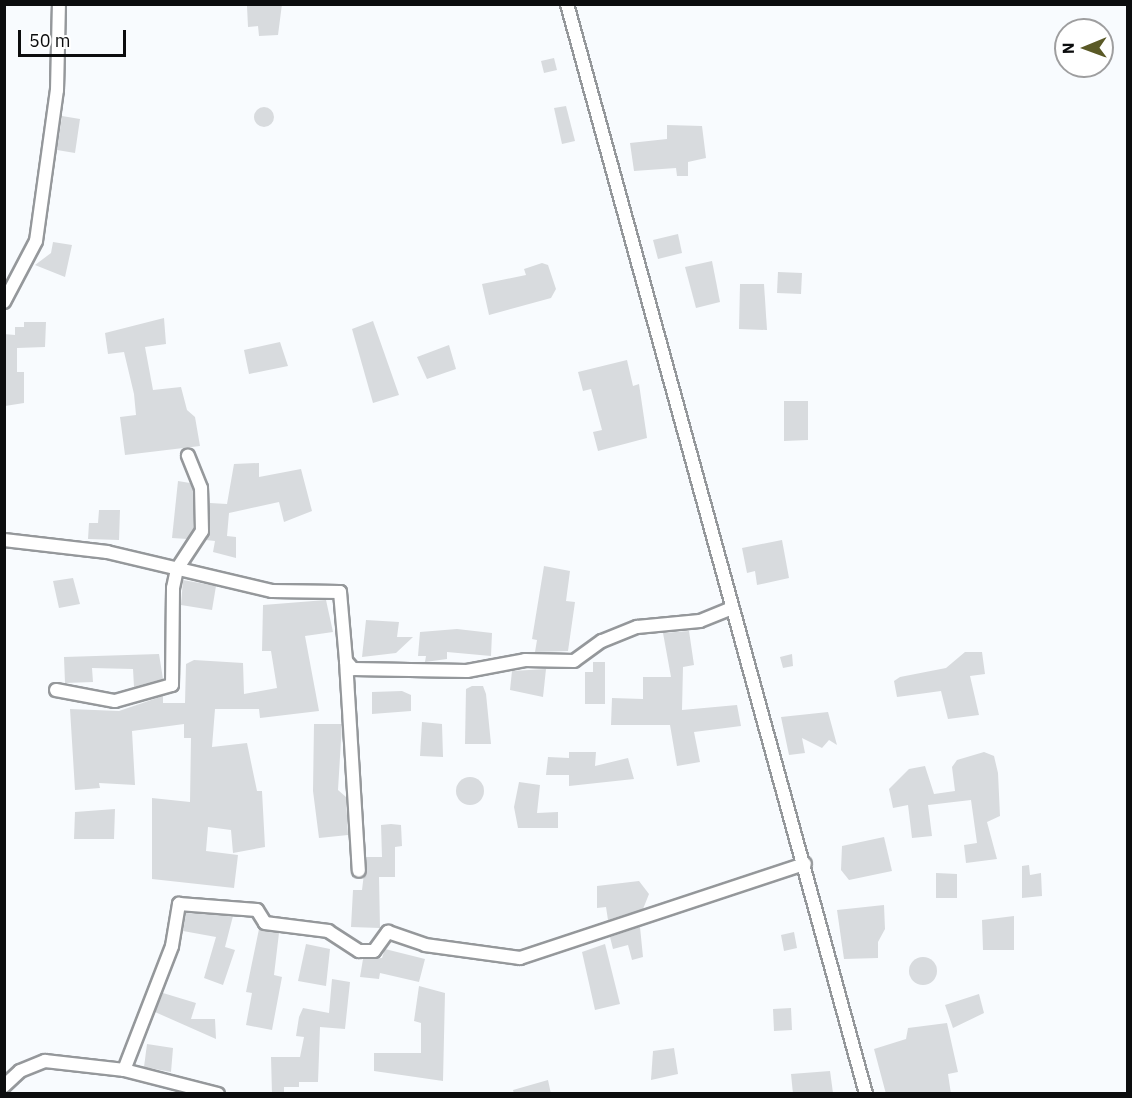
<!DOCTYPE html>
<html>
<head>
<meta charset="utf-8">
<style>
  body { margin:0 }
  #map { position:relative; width:1132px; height:1098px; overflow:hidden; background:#f8fbfe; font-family:"IBM Plex Sans",sans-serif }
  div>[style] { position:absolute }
  .building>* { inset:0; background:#d8dbde }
  .round { border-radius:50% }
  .roads { filter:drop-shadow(2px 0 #95989b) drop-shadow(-2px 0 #95989b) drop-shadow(0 2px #95989b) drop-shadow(0 -2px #95989b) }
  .street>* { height:12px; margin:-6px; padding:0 6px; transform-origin:6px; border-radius:6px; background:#fff }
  span { translate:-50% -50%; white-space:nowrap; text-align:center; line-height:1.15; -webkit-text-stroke:4.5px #fff; paint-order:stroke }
  .frame { position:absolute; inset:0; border:6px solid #0c0d0e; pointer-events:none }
  .north { position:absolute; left:1054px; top:18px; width:60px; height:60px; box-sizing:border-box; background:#fff; border:2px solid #9e9e9f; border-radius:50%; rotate:269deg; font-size:16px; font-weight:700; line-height:24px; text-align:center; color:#0c0d0e }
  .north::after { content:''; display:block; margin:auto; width:21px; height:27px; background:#5a5926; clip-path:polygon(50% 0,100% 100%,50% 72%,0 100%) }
  .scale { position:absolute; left:18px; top:30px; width:108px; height:27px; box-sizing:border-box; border:3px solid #0c0d0e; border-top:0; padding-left:8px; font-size:18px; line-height:21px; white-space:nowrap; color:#0c0d0e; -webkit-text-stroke:4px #fff; paint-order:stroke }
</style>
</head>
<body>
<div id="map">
  <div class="building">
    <i style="clip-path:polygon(282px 4px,278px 35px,259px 36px,258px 26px,248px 27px,247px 6px)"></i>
    <i style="clip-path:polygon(554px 58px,557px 70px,544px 73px,541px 61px)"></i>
    <i style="clip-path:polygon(566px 106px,575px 141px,562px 144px,554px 108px)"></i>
    <i class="round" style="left:254px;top:107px;width:20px;height:20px"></i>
    <i style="clip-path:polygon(62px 116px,80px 119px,75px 153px,57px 150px)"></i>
    <i style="clip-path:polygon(667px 125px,702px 126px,706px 158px,688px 162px,688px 176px,677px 176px,676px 168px,634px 171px,630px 143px,667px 139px)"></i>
    <i style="clip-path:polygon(678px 234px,682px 253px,658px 259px,653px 240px)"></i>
    <i style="clip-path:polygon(53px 242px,72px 245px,65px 277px,35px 265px,51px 253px)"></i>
    <i style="clip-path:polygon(712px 261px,720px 302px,696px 308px,685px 267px)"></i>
    <i style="clip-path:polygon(542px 263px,548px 265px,556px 289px,551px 298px,489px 315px,482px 284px,526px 275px,524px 269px)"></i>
    <i style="clip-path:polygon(778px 272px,802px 273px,801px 294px,777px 293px)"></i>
    <i style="clip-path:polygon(740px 284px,764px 284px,767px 330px,739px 329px)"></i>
    <i style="clip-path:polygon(164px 318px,166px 344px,145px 347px,153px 390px,181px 387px,187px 410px,195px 417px,200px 446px,125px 455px,120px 417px,136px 415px,134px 394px,124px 352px,108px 354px,105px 333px)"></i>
    <i style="clip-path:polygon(373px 321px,399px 395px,373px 403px,352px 329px)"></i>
    <i style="clip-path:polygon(24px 322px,46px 322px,45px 347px,17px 348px,17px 372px,24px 372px,24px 403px,5px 406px,4px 334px,15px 335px,15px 327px,24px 327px)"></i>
    <i style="clip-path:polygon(280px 342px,288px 366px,249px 374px,244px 350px)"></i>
    <i style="clip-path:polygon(449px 345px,456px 369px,427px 379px,417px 357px)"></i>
    <i style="clip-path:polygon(627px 360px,633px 386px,639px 384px,647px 438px,598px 451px,593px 432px,602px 430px,591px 389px,583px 391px,578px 372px)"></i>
    <i style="clip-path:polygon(784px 401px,808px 401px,808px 440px,784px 441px)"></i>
    <i style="clip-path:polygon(259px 463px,259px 477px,301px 469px,312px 511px,284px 522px,279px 502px,229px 513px,227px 536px,236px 537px,236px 558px,213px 552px,215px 541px,206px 540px,210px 503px,227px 504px,234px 464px)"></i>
    <i style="clip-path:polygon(178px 481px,190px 483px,193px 490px,194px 529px,187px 539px,172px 538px)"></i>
    <i style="clip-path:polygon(99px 510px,120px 510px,119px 540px,88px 539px,89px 523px,98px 523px)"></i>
    <i style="clip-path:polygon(782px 540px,789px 578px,757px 585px,755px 571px,747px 573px,742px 548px)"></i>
    <i style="clip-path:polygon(544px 566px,570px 571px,566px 601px,575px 602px,568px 651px,535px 652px,537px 640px,532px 639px)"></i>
    <i style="clip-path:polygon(73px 578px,80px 604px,59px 608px,53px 581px)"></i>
    <i style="clip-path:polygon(183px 580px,216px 586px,212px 610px,181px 605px)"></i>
    <i style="clip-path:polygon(326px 600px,333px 632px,305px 636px,319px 711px,260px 718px,259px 709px,215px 709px,212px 747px,247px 743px,257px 791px,262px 791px,265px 847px,233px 853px,231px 830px,208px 827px,206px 851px,238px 855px,234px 888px,152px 879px,152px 798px,190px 802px,191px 738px,184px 738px,184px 724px,132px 731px,135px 785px,99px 783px,100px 788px,75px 790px,70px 709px,119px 711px,163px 696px,163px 703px,185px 703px,186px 664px,194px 660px,243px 663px,244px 694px,277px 688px,271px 651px,262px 651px,263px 605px)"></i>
    <i style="clip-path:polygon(366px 620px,399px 622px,397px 637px,413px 637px,396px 653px,362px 657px)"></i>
    <i style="clip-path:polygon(457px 629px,492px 633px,491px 656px,447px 652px,447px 659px,425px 662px,426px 656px,418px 656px,420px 632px)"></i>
    <i style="clip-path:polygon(689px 631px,694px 665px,683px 667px,682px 710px,737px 705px,741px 726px,694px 732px,700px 762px,677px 766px,670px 725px,611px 725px,612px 698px,643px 699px,643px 677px,671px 677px,663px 633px)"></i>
    <i style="clip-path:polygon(965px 652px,982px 652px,985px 674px,970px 676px,979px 715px,948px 719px,941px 691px,897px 697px,894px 681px,900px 677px,946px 668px)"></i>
    <i style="clip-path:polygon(159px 654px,163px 679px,134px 687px,133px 669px,92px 668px,93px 682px,65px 683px,64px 657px)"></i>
    <i style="clip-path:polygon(792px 654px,793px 666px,783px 668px,780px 657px)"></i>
    <i style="clip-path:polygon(593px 662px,605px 662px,605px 704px,585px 704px,585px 672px,593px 672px)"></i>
    <i style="clip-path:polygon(546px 669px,543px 697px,510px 690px,512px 671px)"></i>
    <i style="clip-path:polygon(472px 686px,483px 686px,486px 694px,491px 744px,465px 744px,466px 689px)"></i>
    <i style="clip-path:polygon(402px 691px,411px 695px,411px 711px,372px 714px,372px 692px)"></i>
    <i style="clip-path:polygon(828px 712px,837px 745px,829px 740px,822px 748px,802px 738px,805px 753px,789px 755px,781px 717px)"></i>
    <i style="clip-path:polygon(422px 722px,442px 724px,443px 757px,420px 756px)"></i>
    <i style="clip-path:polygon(314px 724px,342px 724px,338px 790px,346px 797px,348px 835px,319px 838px,313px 791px)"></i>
    <i style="clip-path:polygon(569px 752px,596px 752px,595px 766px,628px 758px,634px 779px,569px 786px,569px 775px,546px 775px,548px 757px,569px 758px)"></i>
    <i style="clip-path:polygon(984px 752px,994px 756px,998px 773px,1000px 816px,987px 822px,997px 859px,966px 863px,964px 845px,977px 843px,971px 800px,928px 805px,932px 836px,912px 838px,908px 805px,893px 808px,889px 789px,909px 769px,925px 766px,934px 794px,955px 791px,952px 767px,957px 760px)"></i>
    <i class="round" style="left:456px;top:777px;width:28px;height:28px"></i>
    <i style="clip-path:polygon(519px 782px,540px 785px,537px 813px,558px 812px,558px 828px,518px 828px,514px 807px)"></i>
    <i style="clip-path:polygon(115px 809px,114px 839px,74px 839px,75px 812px)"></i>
    <i style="clip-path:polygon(391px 824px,401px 825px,402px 846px,395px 847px,395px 877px,379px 877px,380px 928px,351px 927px,353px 890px,362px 890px,366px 857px,382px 857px,381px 825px)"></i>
    <i style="clip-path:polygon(884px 837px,892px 871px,849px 880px,841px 870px,842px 846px)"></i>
    <i style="clip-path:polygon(1029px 865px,1030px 875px,1041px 873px,1042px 896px,1022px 898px,1022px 866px)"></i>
    <i style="clip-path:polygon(936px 873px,957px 874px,957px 898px,936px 898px)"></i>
    <i style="clip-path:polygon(639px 881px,649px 894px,643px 909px,608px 920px,606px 907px,597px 908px,597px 886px)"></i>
    <i style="clip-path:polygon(884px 905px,885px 929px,878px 942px,878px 958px,844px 959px,837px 910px)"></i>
    <i style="clip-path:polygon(186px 913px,233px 916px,225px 947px,235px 950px,223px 985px,204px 978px,216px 937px,183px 931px)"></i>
    <i style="clip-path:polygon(1014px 916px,1014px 950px,983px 950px,982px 920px)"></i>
    <i style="clip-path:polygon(640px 927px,643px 957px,632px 960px,628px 945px,613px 949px,610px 937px)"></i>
    <i style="clip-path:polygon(259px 929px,279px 933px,274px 975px,282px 977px,272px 1030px,246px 1025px,252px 993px,246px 992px)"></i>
    <i style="clip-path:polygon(794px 932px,797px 948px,784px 951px,781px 935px)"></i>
    <i style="clip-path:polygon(306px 944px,330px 949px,326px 986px,298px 981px)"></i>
    <i style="clip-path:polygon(605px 944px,620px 1004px,595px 1010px,582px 952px)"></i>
    <i style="clip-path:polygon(385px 949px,425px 959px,419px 982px,380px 973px,379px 979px,360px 977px,363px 959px,382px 958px)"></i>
    <i class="round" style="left:909px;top:957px;width:28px;height:28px"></i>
    <i style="clip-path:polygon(332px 979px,350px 982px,345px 1029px,320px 1027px,318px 1082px,299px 1082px,299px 1087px,284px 1087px,284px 1094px,272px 1094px,271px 1057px,300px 1057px,304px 1037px,296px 1036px,299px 1017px,303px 1008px,329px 1013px)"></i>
    <i style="clip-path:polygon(419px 986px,445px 993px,443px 1081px,374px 1071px,374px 1053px,421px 1053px,421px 1023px,414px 1021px)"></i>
    <i style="clip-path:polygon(163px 993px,196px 1003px,191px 1019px,215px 1019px,216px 1039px,155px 1012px)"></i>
    <i style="clip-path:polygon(979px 994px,984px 1013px,953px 1028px,945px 1005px)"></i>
    <i style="clip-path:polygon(791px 1008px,792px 1030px,774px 1031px,773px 1009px)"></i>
    <i style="clip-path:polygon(947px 1023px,958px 1072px,948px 1074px,951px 1094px,886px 1094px,874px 1049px,906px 1039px,908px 1028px)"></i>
    <i style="clip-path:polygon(147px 1044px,173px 1048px,171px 1072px,144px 1067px)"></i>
    <i style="clip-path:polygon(674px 1048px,678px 1074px,651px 1080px,653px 1051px)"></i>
    <i style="clip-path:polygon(830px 1071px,833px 1093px,793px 1094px,791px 1074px)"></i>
    <i style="clip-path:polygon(548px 1080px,551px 1094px,514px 1094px,513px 1090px)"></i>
  </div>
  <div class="roads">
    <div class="street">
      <i style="left:567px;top:4px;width:1130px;rotate:74.66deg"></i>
      <i style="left:4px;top:302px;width:69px;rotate:-62.3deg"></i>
      <i style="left:36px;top:241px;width:152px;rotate:-82.1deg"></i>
      <i style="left:57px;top:90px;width:86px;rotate:-88.7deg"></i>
      <i style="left:4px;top:540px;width:104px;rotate:6.6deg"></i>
      <i style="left:107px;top:552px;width:170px;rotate:13.3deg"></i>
      <i style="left:272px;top:591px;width:68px;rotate:0.8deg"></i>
      <i style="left:340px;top:592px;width:69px;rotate:85deg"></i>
      <i style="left:346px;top:661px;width:11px;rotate:49deg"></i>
      <i style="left:353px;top:669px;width:114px;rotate:1deg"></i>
      <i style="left:467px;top:671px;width:59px;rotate:-10.7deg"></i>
      <i style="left:525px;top:660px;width:49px;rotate:1.2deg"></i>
      <i style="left:574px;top:661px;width:34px;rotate:-36deg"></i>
      <i style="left:602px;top:641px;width:38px;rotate:-22deg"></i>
      <i style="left:637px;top:627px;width:63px;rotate:-5.4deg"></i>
      <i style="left:700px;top:621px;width:35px;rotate:-22deg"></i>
      <i style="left:346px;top:661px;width:210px;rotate:86.5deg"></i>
      <i style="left:56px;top:690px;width:60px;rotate:10.6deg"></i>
      <i style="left:115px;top:701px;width:59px;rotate:-15.7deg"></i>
      <i style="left:172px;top:685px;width:97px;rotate:-89.4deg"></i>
      <i style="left:173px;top:588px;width:19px;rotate:-78deg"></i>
      <i style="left:177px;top:569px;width:45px;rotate:-56.7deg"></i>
      <i style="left:202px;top:531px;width:43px;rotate:-91.3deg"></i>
      <i style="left:201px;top:488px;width:35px;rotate:-112deg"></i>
      <i style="left:124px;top:1070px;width:133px;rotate:-68.8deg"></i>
      <i style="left:172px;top:946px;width:43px;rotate:-80.5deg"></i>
      <i style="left:179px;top:904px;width:78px;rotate:4.4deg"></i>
      <i style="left:257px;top:910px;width:15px;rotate:58deg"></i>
      <i style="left:265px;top:923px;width:64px;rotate:7.2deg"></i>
      <i style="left:328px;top:931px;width:37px;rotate:33deg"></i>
      <i style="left:359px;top:951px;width:15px"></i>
      <i style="left:374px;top:951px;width:24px;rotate:-54deg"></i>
      <i style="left:388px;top:932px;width:39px;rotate:19deg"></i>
      <i style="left:425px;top:945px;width:96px;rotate:7.8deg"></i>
      <i style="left:520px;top:958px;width:300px;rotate:-18.3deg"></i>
      <i style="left:4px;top:1086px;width:22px;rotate:-43deg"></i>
      <i style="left:20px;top:1071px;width:27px;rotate:-22deg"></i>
      <i style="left:45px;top:1061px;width:80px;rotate:6.5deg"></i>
      <i style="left:124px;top:1070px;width:97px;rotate:14.3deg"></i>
    </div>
  </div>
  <div class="frame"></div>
  <div class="north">N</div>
  <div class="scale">50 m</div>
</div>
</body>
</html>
